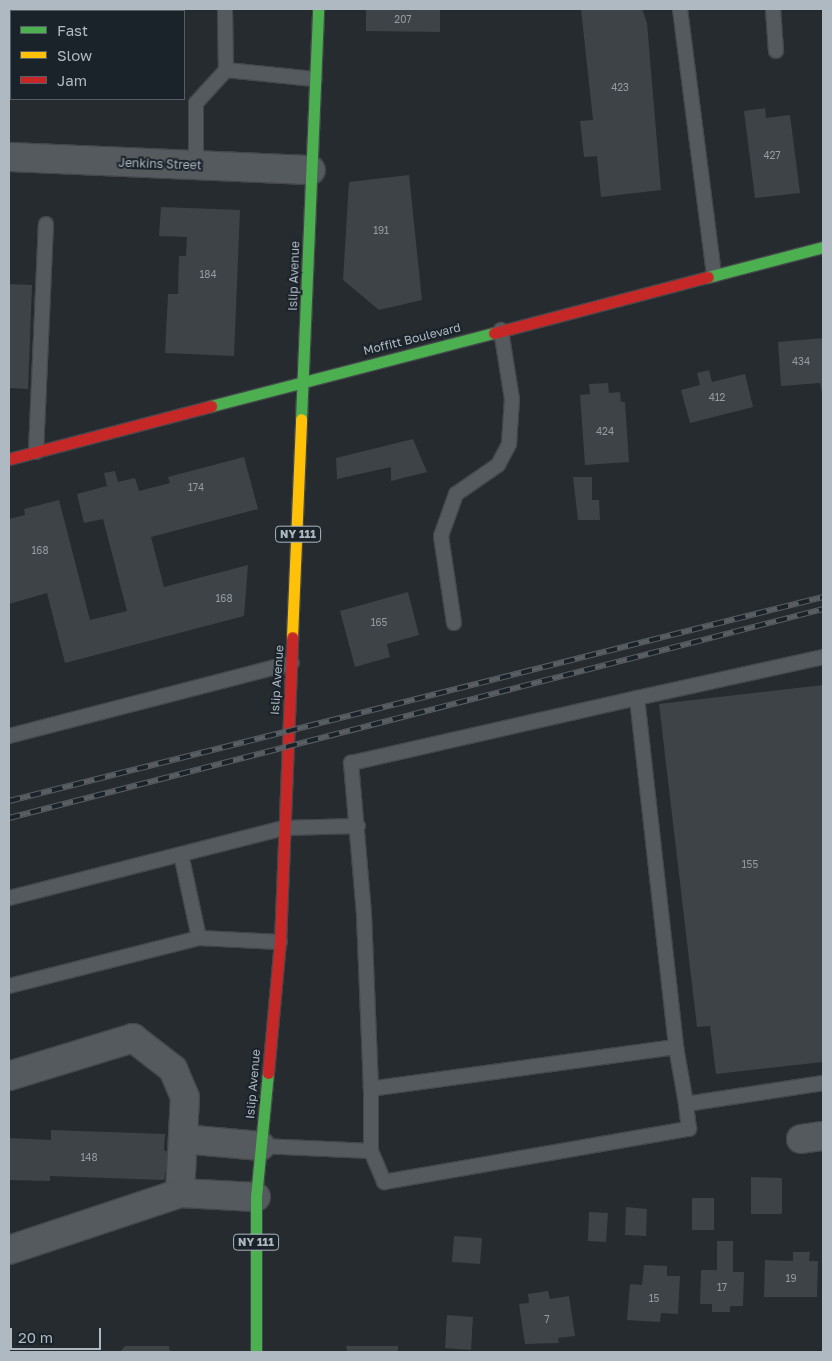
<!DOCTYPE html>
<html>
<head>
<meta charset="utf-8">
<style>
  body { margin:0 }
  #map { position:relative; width:832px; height:1361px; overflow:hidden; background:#262b30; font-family:"Golos Text",sans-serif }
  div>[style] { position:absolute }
  .building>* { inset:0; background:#3e4347 }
  .roads { filter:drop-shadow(1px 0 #44474b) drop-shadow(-1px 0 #44474b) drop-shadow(0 1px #44474b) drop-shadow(0 -1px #44474b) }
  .lane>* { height:14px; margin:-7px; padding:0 7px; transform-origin:7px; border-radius:7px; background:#555a5f }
  .street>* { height:28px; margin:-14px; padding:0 14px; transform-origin:14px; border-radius:14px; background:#555a5f }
  .fast>* { height:11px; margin:-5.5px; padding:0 5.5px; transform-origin:5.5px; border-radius:5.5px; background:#4caf50 }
  .slow>* { height:11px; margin:-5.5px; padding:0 5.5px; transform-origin:5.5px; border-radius:5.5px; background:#ffc107 }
  .jam>* { height:11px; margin:-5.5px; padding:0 5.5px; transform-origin:5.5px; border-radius:5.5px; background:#c62828 }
  .rail>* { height:5.5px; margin-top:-2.75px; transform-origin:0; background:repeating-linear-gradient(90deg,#1b232a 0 11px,#595e62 0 22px); box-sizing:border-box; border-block:1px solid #595e62 }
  span { translate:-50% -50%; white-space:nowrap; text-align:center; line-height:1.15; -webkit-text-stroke:4px #1b232a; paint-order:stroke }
  .number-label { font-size:10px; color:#939ca3 }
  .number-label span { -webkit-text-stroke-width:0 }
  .shield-label span { padding:1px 4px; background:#1b232a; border:1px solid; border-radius:4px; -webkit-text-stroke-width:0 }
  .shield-label { font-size:11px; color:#afb9c2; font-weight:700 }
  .street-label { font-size:12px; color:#afb9c2 }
  .frame { position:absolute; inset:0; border:10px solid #afb9c2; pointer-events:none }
  .legend { position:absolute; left:10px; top:10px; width:175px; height:90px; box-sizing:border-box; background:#1b232a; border:1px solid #565f67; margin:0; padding:6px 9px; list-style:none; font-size:15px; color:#afb9c2 }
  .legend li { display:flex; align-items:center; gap:10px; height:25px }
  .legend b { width:25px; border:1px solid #565f67 }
  .scale { position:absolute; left:10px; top:1328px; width:91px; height:22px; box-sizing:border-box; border:2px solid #afb9c2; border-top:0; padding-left:6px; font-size:15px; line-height:18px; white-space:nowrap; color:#afb9c2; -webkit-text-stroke:4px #1b232a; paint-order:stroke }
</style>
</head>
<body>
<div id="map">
  <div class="building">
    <i style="clip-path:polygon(366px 9px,440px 9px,440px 32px,366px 31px)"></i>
    <i style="clip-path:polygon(581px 9px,642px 9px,647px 23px,661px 190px,601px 197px,597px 156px,584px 157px,580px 121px,593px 120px)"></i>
    <i style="clip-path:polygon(9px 13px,11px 13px,11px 70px,9px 70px)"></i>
    <i style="clip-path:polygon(765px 108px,766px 118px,790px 115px,800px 193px,755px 198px,744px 111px)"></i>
    <i style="clip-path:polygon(409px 175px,422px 300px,379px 310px,343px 280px,349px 182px)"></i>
    <i style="clip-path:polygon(161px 207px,240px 210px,234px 356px,165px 353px,168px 294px,178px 294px,179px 256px,186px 256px,187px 237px,159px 236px)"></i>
    <i style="clip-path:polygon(9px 284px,32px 285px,28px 389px,9px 388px)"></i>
    <i style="clip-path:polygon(823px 338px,823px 397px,820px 383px,781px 386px,778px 342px)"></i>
    <i style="clip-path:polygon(709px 370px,712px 382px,745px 374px,753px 407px,690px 423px,681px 390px,700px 385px,697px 373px)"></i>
    <i style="clip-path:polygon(608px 383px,609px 393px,620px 392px,621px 402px,625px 402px,629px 462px,585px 465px,580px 395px,590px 394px,589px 384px)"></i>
    <i style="clip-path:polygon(413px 439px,427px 472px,391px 481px,391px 467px,337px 479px,336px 458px)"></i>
    <i style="clip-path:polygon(244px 457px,258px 509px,151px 537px,164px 587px,248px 565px,244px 616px,65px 663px,47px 593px,9px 604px,9px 519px,25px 515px,24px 509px,59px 500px,90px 620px,127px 611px,103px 519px,84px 523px,77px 494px,107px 486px,104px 473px,115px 471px,118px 482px,135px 478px,139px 491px,170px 483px,168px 477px)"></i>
    <i style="clip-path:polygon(573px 477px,592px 477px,592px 500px,599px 500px,600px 520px,578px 520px)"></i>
    <i style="clip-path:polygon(408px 592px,419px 635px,387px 644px,390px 657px,355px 667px,340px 611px)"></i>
    <i style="clip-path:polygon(823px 685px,823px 1062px,716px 1074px,710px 1026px,697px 1027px,659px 704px)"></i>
    <i style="clip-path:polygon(51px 1130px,165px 1134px,164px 1150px,170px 1153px,164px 1180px,50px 1176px,50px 1181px,9px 1180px,9px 1138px,51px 1140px)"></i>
    <i style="clip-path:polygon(751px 1177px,782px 1178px,782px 1214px,751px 1214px)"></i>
    <i style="clip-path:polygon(692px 1198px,714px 1198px,714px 1230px,692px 1230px)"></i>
    <i style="clip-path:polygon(626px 1207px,647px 1209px,646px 1236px,625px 1235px)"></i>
    <i style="clip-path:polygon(589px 1212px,608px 1213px,606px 1242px,588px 1241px)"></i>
    <i style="clip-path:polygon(454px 1236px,482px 1238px,480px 1264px,452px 1262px)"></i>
    <i style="clip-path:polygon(717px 1241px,733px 1241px,733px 1272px,744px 1272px,743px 1306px,730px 1306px,730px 1312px,712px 1312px,712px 1304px,700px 1304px,701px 1270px,717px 1270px)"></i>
    <i style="clip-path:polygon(793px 1252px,810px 1252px,809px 1261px,818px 1261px,817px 1297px,764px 1297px,765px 1260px,793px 1261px)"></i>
    <i style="clip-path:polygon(644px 1265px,667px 1266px,667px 1276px,680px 1276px,678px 1314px,661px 1313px,660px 1322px,627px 1320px,630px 1284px,642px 1285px)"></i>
    <i style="clip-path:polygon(548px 1291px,550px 1299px,569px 1296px,575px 1336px,558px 1338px,559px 1343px,525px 1344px,519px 1304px,529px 1303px,528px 1294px)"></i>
    <i style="clip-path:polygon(447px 1315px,473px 1317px,471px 1350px,445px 1348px)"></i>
    <i style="clip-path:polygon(125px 1346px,169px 1346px,169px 1350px,178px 1352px,120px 1352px)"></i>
    <i style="clip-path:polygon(346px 1346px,398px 1346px,398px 1352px,347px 1352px)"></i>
  </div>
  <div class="roads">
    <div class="lane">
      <i style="left:225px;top:9px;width:61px;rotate:89.1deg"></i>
      <i style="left:680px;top:9px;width:268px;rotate:82.7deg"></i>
      <i style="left:773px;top:9px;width:42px;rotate:85.9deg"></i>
      <i style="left:196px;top:165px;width:62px;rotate:-90deg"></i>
      <i style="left:196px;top:103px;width:45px;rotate:-47.7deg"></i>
      <i style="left:226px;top:70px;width:89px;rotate:5.8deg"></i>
      <i style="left:36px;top:452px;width:228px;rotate:-87.5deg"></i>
      <i style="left:454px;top:623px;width:88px;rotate:-98.5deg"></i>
      <i style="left:441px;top:536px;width:45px;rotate:-70.3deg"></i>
      <i style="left:456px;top:494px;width:51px;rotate:-34.6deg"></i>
      <i style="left:498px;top:465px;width:24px;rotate:-62deg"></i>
      <i style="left:509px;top:444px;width:45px;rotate:-86.2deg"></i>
      <i style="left:512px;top:399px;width:70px;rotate:-99.1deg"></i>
      <i style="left:637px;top:698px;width:190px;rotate:-12.4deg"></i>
      <i style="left:9px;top:736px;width:292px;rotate:-14.5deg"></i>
      <i style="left:181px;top:854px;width:86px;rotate:77.9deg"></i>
      <i style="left:9px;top:898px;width:283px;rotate:-14.3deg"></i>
      <i style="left:283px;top:828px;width:75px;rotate:-1.5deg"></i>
      <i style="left:9px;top:986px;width:196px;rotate:-14.2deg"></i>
      <i style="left:199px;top:938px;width:81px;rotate:2.8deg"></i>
      <i style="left:676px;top:1047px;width:58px;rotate:80deg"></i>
      <i style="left:686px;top:1104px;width:139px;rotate:-8.7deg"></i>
      <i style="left:371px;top:1089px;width:175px;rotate:-92.3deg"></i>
      <i style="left:364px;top:914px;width:152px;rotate:-94.9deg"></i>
      <i style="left:351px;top:763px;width:293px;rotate:-12.8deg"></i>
      <i style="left:637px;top:698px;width:351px;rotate:83.6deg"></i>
      <i style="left:676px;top:1047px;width:308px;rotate:172.2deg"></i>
      <i style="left:371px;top:1089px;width:62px;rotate:90deg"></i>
      <i style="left:371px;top:1151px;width:34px;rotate:67deg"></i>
      <i style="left:384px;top:1182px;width:310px;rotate:-9.9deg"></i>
      <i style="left:689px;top:1129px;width:25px;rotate:-97deg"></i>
      <i style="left:261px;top:1146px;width:110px;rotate:2.6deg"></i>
    </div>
    <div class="street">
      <i style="left:9px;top:157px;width:302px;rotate:2.5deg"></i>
      <i style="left:9px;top:1076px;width:130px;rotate:-17deg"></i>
      <i style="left:133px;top:1038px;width:51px;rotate:37.8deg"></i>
      <i style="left:173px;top:1069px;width:30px;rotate:67deg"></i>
      <i style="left:185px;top:1097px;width:96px;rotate:93deg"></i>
      <i style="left:183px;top:1139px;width:78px;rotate:5.1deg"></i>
      <i style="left:801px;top:1139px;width:22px;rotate:-8deg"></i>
      <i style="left:9px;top:1250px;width:180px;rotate:-18.4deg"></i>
      <i style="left:180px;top:1193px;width:76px;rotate:3deg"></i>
    </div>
    <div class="fast">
      <i style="left:708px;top:277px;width:119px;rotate:-14.6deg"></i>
      <i style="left:211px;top:406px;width:292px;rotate:-14.5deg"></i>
      <i style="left:301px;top:419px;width:410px;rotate:-87.6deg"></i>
      <i style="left:256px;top:1352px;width:155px;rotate:-90deg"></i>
      <i style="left:256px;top:1197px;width:125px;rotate:-84.5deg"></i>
    </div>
    <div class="slow">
      <i style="left:292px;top:637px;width:218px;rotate:-87.6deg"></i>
    </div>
    <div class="jam">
      <i style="left:494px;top:333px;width:221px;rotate:-14.7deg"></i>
      <i style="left:9px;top:459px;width:209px;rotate:-14.7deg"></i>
      <i style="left:268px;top:1073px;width:132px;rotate:-84.8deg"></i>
      <i style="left:280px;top:942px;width:305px;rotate:-87.7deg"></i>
    </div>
  </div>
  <div class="rail">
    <i style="left:9px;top:801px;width:839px;rotate:-14.07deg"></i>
    <i style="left:9px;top:818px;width:840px;rotate:-14.4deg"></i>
  </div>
  <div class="number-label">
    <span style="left:403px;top:20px">207</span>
    <span style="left:620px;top:88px">423</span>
    <span style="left:772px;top:156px">427</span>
    <span style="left:381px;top:231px">191</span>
    <span style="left:208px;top:275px">184</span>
    <span style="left:801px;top:362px">434</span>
    <span style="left:717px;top:398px">412</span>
    <span style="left:605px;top:432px">424</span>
    <span style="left:196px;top:488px">174</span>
    <span style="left:40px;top:551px">168</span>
    <span style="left:224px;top:599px">168</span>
    <span style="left:379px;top:623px">165</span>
    <span style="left:750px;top:865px">155</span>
    <span style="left:89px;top:1158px">148</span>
    <span style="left:791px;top:1279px">19</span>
    <span style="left:722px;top:1288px">17</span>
    <span style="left:654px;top:1299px">15</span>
    <span style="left:547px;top:1320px">7</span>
  </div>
  <div class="shield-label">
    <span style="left:298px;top:534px">NY 111</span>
    <span style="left:256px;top:1242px">NY 111</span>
  </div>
  <div class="street-label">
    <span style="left:160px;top:164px;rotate:2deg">Jenkins Street</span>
    <span style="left:294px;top:276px;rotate:-88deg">Islip Avenue</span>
    <span style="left:412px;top:339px;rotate:-14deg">Moffitt Boulevard</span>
    <span style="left:277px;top:680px;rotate:-86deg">Islip Avenue</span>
    <span style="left:253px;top:1084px;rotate:-85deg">Islip Avenue</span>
  </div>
  <div class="frame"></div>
  <ul class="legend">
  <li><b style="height:6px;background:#4caf50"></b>Fast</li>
  <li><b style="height:6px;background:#ffc107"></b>Slow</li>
  <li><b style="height:6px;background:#c62828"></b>Jam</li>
  </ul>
  <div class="scale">20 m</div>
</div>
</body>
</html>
